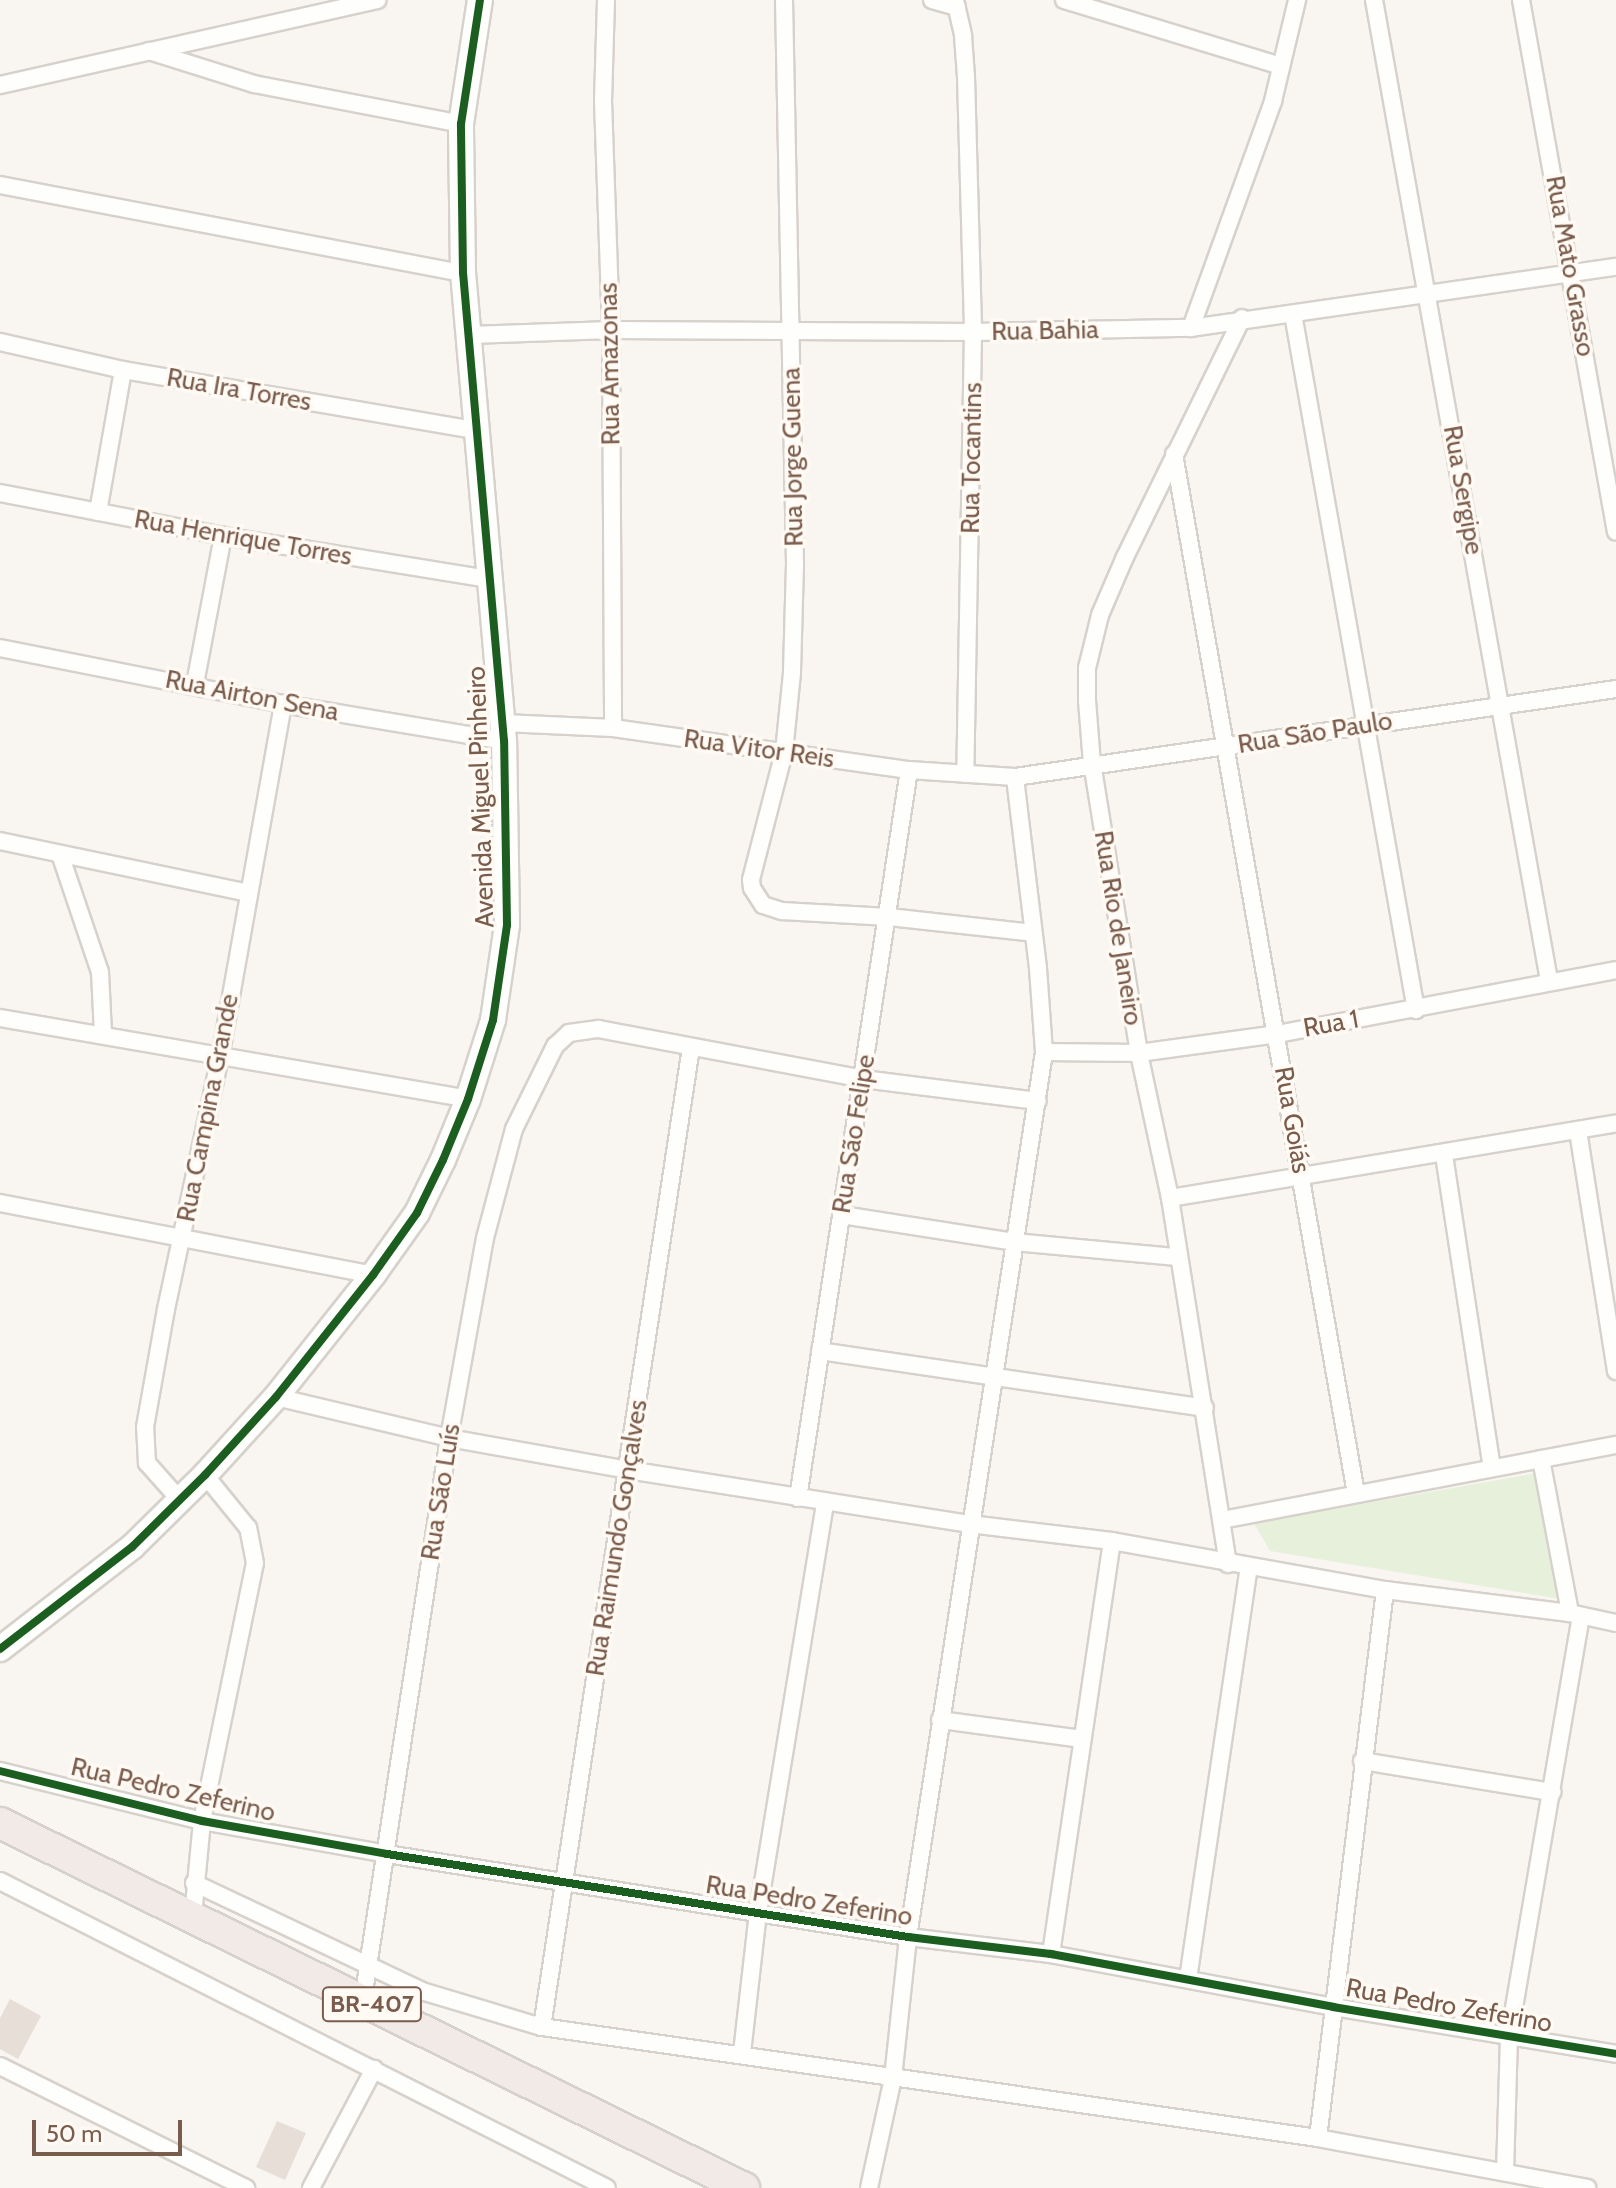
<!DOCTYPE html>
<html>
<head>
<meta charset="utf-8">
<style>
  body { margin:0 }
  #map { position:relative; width:1616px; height:2188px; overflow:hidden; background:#f9f5f0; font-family:Cabin,sans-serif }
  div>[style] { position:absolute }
  .green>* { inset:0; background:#e7f0db }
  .building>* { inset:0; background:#e6ded7 }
  .roads { filter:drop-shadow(2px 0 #d7d1cb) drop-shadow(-2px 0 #d7d1cb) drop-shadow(0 2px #d7d1cb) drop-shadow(0 -2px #d7d1cb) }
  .street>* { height:16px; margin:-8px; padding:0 8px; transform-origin:8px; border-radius:8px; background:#fefefd }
  .secondary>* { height:24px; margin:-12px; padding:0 12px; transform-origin:12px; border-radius:12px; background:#fefefd }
  .highway>* { height:30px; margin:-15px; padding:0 15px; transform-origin:15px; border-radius:15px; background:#f2eae7 }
  .cycleway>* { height:8px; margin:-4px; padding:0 4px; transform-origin:4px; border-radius:4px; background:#1b5e20 }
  span { translate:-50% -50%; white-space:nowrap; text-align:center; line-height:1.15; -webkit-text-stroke:7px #fffaf3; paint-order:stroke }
  .shield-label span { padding:2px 6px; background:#fffaf3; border:2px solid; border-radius:6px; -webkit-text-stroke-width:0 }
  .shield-label { font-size:24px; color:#7a5c4d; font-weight:700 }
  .street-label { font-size:26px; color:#7a5c4d }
  .scale { position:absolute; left:32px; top:2120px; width:150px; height:36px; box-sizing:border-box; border:4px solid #7a5c4d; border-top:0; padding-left:10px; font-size:24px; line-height:28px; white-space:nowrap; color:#7a5c4d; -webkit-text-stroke:6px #fffaf3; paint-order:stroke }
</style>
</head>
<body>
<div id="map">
  <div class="green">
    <i style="clip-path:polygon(1538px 1473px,1561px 1599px,1270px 1551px,1254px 1523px)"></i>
  </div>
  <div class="building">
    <i style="clip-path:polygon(10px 1999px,41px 2016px,18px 2059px,0 2049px,0 2018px)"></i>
    <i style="clip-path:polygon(277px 2121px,306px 2133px,285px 2180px,256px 2167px)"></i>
  </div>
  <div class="roads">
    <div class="street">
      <i style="left:606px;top:0;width:101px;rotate:91.7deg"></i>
      <i style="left:603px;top:101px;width:229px;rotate:88deg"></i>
      <i style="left:611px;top:330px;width:398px;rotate:89.7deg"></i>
      <i style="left:784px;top:0;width:564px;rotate:88.88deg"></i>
      <i style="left:795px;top:564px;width:109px;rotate:91.6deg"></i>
      <i style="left:792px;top:673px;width:79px;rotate:95.8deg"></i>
      <i style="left:784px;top:752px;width:132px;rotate:104.5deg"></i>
      <i style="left:751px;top:880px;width:8px;rotate:83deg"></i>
      <i style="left:752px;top:888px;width:20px;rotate:57deg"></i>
      <i style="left:763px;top:905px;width:20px;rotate:18deg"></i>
      <i style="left:782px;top:911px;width:107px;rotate:3.2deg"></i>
      <i style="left:889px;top:917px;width:145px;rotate:6.3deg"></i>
      <i style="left:932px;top:0;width:26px;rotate:16deg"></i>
      <i style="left:955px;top:0;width:37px;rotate:77deg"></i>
      <i style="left:963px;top:36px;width:41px;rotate:85.8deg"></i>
      <i style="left:966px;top:77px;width:255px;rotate:88.4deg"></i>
      <i style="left:973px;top:332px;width:442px;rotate:91deg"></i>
      <i style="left:1064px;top:0;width:227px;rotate:16.9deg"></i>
      <i style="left:1374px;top:0;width:996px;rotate:79.88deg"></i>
      <i style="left:1521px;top:0;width:540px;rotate:79.88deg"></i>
      <i style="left:149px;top:51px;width:110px;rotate:17.4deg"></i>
      <i style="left:254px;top:84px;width:211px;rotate:10.9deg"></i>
      <i style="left:0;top:85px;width:387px;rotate:-12.7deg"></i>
      <i style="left:0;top:185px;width:471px;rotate:10.8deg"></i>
      <i style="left:1293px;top:314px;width:707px;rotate:79.98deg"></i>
      <i style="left:1191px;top:328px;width:241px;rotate:-70.1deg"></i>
      <i style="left:1273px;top:101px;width:104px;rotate:-76.6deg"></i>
      <i style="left:470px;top:335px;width:141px;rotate:-2deg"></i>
      <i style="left:611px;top:330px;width:362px;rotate:0.3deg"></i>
      <i style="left:973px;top:332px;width:218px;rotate:-1.1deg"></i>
      <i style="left:1191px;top:328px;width:429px;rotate:-8.2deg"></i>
      <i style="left:0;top:342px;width:126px;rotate:12.8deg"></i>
      <i style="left:123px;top:370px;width:361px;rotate:9.7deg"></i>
      <i style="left:1174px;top:454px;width:1056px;rotate:80.07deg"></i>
      <i style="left:0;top:493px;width:227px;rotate:10.9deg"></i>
      <i style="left:223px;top:536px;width:268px;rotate:9.2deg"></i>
      <i style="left:98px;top:512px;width:144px;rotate:-80deg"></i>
      <i style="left:0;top:648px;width:288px;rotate:11.2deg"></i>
      <i style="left:283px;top:704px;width:224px;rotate:9.5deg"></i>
      <i style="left:195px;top:684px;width:151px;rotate:-79.3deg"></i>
      <i style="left:503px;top:723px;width:110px;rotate:2.6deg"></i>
      <i style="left:613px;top:728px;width:299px;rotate:8.1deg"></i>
      <i style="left:909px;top:770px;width:106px;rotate:3.8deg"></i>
      <i style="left:1015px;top:777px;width:607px;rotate:-8.33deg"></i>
      <i style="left:0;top:841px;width:254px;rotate:11.8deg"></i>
      <i style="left:60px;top:854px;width:125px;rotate:71.3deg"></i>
      <i style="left:100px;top:972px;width:62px;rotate:87.2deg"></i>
      <i style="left:0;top:1018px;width:475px;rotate:9.8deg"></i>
      <i style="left:1044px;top:1052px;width:95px;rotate:0.6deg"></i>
      <i style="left:1139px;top:1053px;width:140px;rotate:-7.8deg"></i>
      <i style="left:1278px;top:1034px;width:344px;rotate:-10.7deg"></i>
      <i style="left:1578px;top:1131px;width:243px;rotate:81deg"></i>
      <i style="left:1444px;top:1155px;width:316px;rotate:81.3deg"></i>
      <i style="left:1170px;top:1198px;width:452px;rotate:-9.5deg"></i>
      <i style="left:0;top:1203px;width:380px;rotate:10.9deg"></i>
      <i style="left:842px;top:1215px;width:174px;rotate:8.9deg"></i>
      <i style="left:1014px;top:1242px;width:164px;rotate:5.3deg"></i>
      <i style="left:820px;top:1351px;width:389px;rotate:8.4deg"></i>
      <i style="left:276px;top:1397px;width:178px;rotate:13.3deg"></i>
      <i style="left:449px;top:1438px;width:182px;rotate:10.1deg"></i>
      <i style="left:628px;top:1470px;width:345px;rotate:9deg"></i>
      <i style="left:969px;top:1524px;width:144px;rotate:6.8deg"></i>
      <i style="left:1112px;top:1541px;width:277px;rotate:10.2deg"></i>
      <i style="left:1385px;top:1590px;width:186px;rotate:7.1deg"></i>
      <i style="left:1570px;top:1613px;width:47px;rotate:12.3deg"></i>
      <i style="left:1541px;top:1459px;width:157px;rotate:79.3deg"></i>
      <i style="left:798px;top:1498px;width:736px;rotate:-81.33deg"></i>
      <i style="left:180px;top:1500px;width:50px;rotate:-131.7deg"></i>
      <i style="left:147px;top:1463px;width:36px;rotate:-93deg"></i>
      <i style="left:145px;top:1427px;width:120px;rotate:-79.9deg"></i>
      <i style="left:166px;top:1309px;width:257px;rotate:-77.9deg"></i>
      <i style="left:220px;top:1058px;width:360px;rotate:-79.9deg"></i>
      <i style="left:1222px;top:1520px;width:401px;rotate:-10.8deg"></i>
      <i style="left:1228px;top:1564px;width:371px;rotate:-99deg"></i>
      <i style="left:1170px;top:1198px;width:148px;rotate:-102.1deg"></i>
      <i style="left:1139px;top:1053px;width:293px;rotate:-99.2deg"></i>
      <i style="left:1092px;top:764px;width:63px;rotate:-94.5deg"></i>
      <i style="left:1087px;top:701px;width:33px;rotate:-90deg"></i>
      <i style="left:1087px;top:668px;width:55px;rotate:-76.2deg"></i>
      <i style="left:1100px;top:615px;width:63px;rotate:-66.7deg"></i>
      <i style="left:1125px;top:557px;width:266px;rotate:-63.9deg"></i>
      <i style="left:940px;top:1720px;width:143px;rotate:7.6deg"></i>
      <i style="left:1362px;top:1761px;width:193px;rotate:9.3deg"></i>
      <i style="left:0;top:1771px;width:208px;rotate:13.9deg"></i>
      <i style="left:202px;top:1821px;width:188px;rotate:10.1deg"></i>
      <i style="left:387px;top:1854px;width:528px;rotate:9.05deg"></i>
      <i style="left:908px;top:1937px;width:144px;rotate:6.8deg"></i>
      <i style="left:1051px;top:1954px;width:287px;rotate:10.6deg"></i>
      <i style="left:1333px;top:2007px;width:287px;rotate:9.4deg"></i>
      <i style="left:0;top:1881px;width:680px;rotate:26.83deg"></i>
      <i style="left:194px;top:1883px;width:255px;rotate:25.3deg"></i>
      <i style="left:425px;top:1992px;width:122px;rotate:16.7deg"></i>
      <i style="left:542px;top:2027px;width:784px;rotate:8.14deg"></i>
      <i style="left:1318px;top:2138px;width:274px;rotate:10.5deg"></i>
      <i style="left:193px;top:1916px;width:95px;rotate:-84.6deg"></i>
      <i style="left:202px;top:1821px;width:263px;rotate:-78.4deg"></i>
      <i style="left:255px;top:1563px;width:36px;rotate:-101deg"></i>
      <i style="left:248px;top:1528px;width:68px;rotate:-129.1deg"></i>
      <i style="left:1051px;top:1954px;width:417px;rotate:-81.6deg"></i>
      <i style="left:1188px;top:1979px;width:416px;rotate:-81.6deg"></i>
      <i style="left:363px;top:1999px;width:568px;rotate:-81.28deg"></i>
      <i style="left:449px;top:1438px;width:203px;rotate:-79.8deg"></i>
      <i style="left:485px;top:1238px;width:113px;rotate:-75.1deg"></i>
      <i style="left:514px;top:1129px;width:93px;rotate:-63.7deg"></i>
      <i style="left:555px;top:1046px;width:19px;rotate:-43deg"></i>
      <i style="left:569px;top:1033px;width:30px;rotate:-8deg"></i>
      <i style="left:599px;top:1029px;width:269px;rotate:10.7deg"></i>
      <i style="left:863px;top:1079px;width:176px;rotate:7.2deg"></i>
      <i style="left:542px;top:2027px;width:990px;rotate:-81.35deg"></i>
      <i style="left:742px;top:2053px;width:141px;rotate:-83.5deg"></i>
      <i style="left:758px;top:1913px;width:415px;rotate:-80.7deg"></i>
      <i style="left:0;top:2066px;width:275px;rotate:26.4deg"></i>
      <i style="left:1318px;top:2138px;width:552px;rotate:-83.03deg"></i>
      <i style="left:1505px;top:2172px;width:135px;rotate:-88.3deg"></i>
      <i style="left:1509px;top:2037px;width:426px;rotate:-80.3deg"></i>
      <i style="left:311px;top:2188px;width:135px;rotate:-62.1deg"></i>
      <i style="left:869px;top:2188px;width:113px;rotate:-77.7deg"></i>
      <i style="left:893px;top:2078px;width:142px;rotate:-83.9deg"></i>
      <i style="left:908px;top:1937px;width:895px;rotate:-81.26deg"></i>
      <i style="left:1044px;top:1052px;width:84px;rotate:-94.1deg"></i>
      <i style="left:1038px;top:968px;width:192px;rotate:-96.9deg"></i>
    </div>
    <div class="secondary">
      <i style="left:0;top:1649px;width:167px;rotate:-37.7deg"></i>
      <i style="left:132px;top:1547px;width:103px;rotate:-44.6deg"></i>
      <i style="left:205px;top:1475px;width:105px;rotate:-47.7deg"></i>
      <i style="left:276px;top:1397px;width:156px;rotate:-51.5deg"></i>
      <i style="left:373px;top:1275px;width:76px;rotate:-54.6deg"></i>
      <i style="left:417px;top:1213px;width:59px;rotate:-63.9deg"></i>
      <i style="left:443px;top:1160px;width:66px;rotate:-67.7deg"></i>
      <i style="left:468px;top:1099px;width:83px;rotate:-72.4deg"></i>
      <i style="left:493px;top:1020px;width:96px;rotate:-81.6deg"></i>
      <i style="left:507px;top:925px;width:184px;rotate:-90.9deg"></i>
      <i style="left:504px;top:741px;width:470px;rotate:-95deg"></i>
      <i style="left:463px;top:273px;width:149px;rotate:-90.8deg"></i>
      <i style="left:461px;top:124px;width:125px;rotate:-81.3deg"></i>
    </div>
    <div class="highway">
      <i style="left:0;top:1823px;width:829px;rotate:26.13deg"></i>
    </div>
  </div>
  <div class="cycleway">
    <i style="left:0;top:1649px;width:167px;rotate:-37.7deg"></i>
    <i style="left:132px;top:1547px;width:103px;rotate:-44.6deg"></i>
    <i style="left:205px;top:1475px;width:105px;rotate:-47.7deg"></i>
    <i style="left:276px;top:1397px;width:156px;rotate:-51.5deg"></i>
    <i style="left:373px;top:1275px;width:76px;rotate:-54.6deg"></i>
    <i style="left:417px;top:1213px;width:59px;rotate:-63.9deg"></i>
    <i style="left:443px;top:1160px;width:66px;rotate:-67.7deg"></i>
    <i style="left:468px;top:1099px;width:83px;rotate:-72.4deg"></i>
    <i style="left:493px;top:1020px;width:96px;rotate:-81.6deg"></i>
    <i style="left:507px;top:925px;width:184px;rotate:-90.9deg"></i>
    <i style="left:504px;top:741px;width:470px;rotate:-95deg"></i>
    <i style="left:463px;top:273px;width:149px;rotate:-90.8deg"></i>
    <i style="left:461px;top:124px;width:125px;rotate:-81.3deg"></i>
    <i style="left:0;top:1771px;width:208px;rotate:13.9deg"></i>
    <i style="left:202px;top:1821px;width:188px;rotate:10.1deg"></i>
    <i style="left:387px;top:1854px;width:528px;rotate:9.05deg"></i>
    <i style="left:908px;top:1937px;width:144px;rotate:6.8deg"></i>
    <i style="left:1051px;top:1954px;width:287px;rotate:10.6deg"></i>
    <i style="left:1333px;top:2007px;width:287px;rotate:9.4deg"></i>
  </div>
  <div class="shield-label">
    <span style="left:372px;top:2004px">BR-407</span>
  </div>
  <div class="street-label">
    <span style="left:1570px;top:266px;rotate:80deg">Rua Mato Grasso</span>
    <span style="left:1045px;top:331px;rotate:-1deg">Rua Bahia</span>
    <span style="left:610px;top:364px;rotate:-91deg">Rua Amazonas</span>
    <span style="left:239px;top:390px;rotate:10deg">Rua Ira Torres</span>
    <span style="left:793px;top:457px;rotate:-91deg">Rua Jorge Guena</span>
    <span style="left:972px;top:458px;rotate:-89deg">Rua Tocantins</span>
    <span style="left:1463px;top:490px;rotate:80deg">Rua Sergipe</span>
    <span style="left:243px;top:538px;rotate:10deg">Rua Henrique Torres</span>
    <span style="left:252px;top:696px;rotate:11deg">Rua Airton Sena</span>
    <span style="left:1315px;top:733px;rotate:-9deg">Rua São Paulo</span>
    <span style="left:759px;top:749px;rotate:8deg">Rua Vitor Reis</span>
    <span style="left:481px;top:797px;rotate:-92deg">Avenida Miguel Pinheiro</span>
    <span style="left:1118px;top:928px;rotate:81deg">Rua Rio de Janeiro</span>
    <span style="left:1331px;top:1024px;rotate:-10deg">Rua 1</span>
    <span style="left:208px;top:1108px;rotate:-79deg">Rua Campina Grande</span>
    <span style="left:1292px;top:1120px;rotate:80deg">Rua Goiás</span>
    <span style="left:854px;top:1134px;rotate:-81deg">Rua São Felipe</span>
    <span style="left:441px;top:1492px;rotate:-81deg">Rua São Luís</span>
    <span style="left:617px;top:1538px;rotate:-81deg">Rua Raimundo Gonçalves</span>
    <span style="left:173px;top:1790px;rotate:13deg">Rua Pedro Zeferino</span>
    <span style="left:809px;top:1901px;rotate:9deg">Rua Pedro Zeferino</span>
    <span style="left:1449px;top:2006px;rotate:10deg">Rua Pedro Zeferino</span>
  </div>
  <div class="scale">50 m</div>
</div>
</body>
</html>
